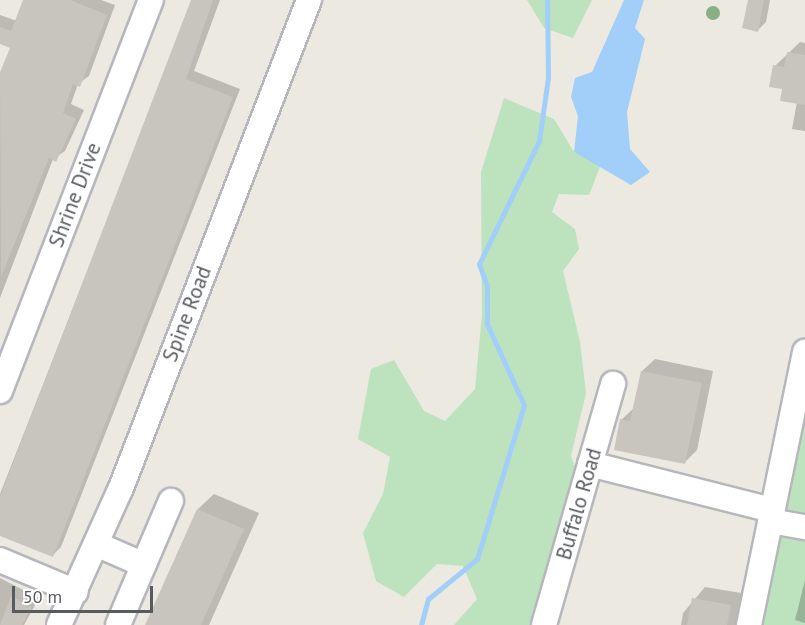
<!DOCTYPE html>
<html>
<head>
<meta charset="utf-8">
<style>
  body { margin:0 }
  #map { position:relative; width:805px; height:625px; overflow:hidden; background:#ebe9e0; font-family:"PT Sans",sans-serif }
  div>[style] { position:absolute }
  .green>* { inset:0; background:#bde2be }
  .water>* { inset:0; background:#a1cffa }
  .shadow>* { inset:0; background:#0003 }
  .stream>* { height:5px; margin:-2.5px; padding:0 2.5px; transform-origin:2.5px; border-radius:2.5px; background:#a1cffa }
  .building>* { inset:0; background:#c8c5bf }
  .roads { filter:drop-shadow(2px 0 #b5b7bc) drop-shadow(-2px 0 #b5b7bc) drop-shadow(0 2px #b5b7bc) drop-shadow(0 -2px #b5b7bc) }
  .minor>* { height:24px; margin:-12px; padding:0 12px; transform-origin:12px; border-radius:12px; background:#fff }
  .trees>* { width:14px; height:14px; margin:-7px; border-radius:50%; background:#89af87 }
  span { translate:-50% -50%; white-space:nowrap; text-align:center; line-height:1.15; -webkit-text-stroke:4.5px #fff; paint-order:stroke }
  .street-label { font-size:21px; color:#585b60 }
  .scale { position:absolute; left:12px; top:586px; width:141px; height:27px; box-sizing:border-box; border:3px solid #585b60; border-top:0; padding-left:8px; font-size:18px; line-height:21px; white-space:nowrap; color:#585b60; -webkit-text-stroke:4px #fff; paint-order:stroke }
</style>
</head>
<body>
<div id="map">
  <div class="green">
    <i style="clip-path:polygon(527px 0,592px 0,573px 38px,544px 28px)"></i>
    <i style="clip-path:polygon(504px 98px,554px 119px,574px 152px,601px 164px,589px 195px,559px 194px,552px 212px,575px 229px,579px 249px,563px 271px,580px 342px,586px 393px,571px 456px,578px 474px,538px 625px,454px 625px,477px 599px,463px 566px,437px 564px,404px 597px,376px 581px,363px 533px,383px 494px,390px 457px,358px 439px,371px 369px,394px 360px,424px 411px,445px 421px,475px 389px,482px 314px,481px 172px)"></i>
    <i style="clip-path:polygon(805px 355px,805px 625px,740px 625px)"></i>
  </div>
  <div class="water">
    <i style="clip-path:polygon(624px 0,644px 0,635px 28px,645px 39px,627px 112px,630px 149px,650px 172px,631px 185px,574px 152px,578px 116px,571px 97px,575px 78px,592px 72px)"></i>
  </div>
  <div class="shadow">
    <i style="clip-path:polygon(25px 0,101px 0,115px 5px,89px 76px,78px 84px,71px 104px,84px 110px,65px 151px,53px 159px,0 298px,0 76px,12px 47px,0 43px,0 15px,17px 21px)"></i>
    <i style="clip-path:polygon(194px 0,220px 0,194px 71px,240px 89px,61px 547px,53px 555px,0 535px,0 494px)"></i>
    <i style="clip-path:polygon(749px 0,770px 0,766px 22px,758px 30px)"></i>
    <i style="clip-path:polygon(800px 42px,805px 43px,805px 131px,792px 129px,797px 102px,775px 66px)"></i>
    <i style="clip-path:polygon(655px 359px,713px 371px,697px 450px,684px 463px,621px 420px,634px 408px,642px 371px)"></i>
    <i style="clip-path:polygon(214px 494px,259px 513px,209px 625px,147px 625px,198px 509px)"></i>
    <i style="clip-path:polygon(0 578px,39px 598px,24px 625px,0 625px)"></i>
    <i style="clip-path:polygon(805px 580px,805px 623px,795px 620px)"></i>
    <i style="clip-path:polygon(705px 587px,741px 593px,741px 625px,681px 625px,683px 613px)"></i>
  </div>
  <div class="stream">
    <i style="left:421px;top:625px;width:27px;rotate:-75deg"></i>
    <i style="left:428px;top:599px;width:63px;rotate:-39.2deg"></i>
    <i style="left:477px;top:559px;width:161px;rotate:-73deg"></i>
    <i style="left:524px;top:405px;width:89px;rotate:-114.6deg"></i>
    <i style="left:487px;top:324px;width:38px;rotate:-90deg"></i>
    <i style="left:487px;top:286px;width:23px;rotate:-110deg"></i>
    <i style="left:479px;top:264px;width:137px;rotate:-64deg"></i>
    <i style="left:539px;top:141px;width:64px;rotate:-81.9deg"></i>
    <i style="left:548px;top:78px;width:78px;rotate:-90.7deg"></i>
  </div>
  <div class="building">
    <i style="clip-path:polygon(23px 0,70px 0,107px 15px,80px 87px,73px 84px,63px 113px,76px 119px,56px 162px,49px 158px,1px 277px,0 72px,10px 48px,0 44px,0 27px,11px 31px)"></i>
    <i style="clip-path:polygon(191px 0,213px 0,186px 79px,233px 97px,53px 557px,0 536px,0 497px)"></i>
    <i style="clip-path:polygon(748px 0,764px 0,758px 32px,742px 28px)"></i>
    <i style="clip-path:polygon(787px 52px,805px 55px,805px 105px,780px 101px,782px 89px,769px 87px,773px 65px,784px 67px)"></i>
    <i style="clip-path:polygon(641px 371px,702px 383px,685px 464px,614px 450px,620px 419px,630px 421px)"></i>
    <i style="clip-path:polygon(197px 509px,244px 529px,201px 625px,145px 625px)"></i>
    <i style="clip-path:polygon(11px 596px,32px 607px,22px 625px,0 625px)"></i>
    <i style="clip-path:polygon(692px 598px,731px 605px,727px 625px,687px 625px)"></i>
  </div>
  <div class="roads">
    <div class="minor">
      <i style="left:0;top:391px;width:419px;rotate:-68.9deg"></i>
      <i style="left:590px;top:464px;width:188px;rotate:14.2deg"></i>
      <i style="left:770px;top:521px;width:36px;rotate:10deg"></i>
      <i style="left:96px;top:544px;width:52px;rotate:23.6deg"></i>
      <i style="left:0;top:560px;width:82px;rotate:22.8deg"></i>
      <i style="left:59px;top:625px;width:150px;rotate:-65.7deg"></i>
      <i style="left:121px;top:488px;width:523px;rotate:-68.93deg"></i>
      <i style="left:118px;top:625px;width:135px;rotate:-66.9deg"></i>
      <i style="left:544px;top:625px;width:251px;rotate:-74deg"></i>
      <i style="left:749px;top:625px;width:279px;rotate:-78.4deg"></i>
    </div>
  </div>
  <div class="trees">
    <i style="left:713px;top:13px"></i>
  </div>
  <div class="street-label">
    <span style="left:75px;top:195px;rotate:-69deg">Shrine Drive</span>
    <span style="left:187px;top:314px;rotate:-69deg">Spine Road</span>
    <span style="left:579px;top:504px;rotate:-74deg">Buffalo Road</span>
  </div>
  <div class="scale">50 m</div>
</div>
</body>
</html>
